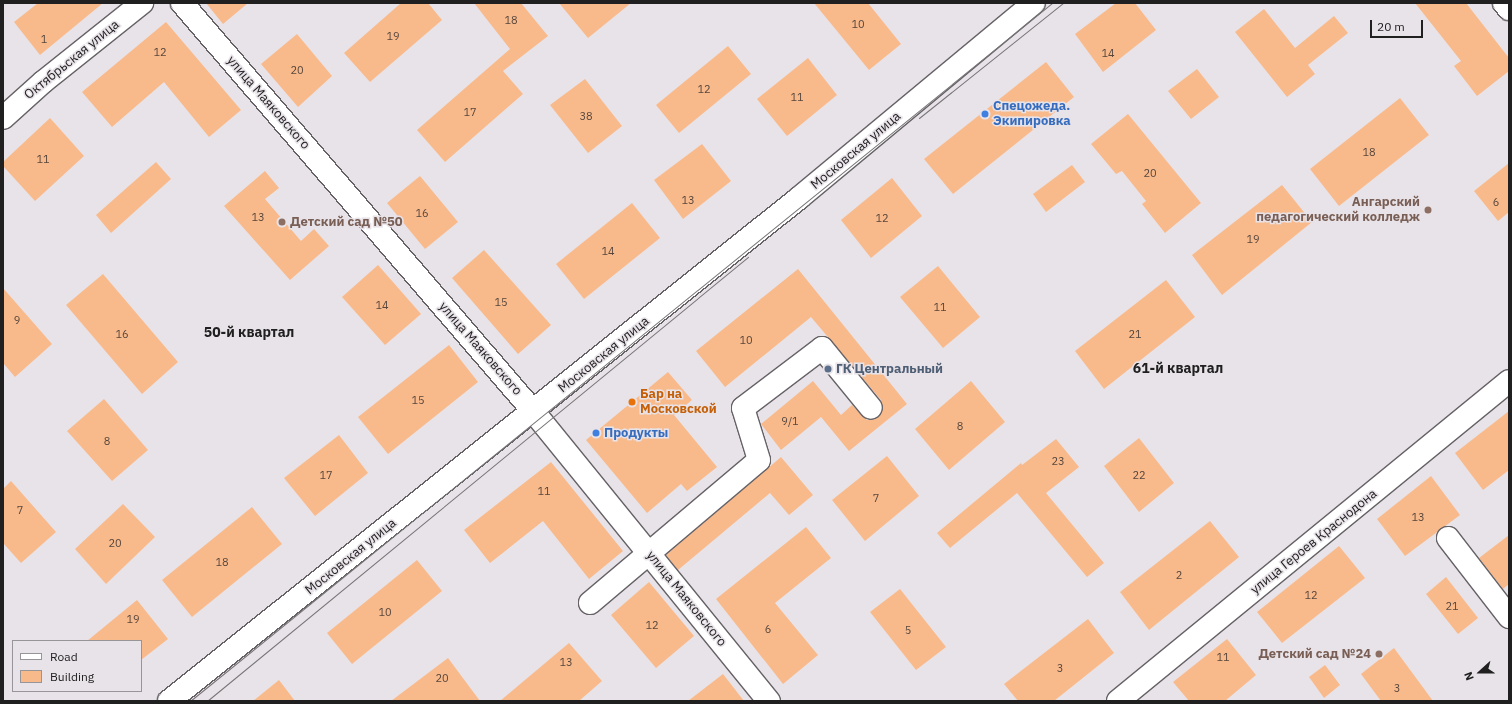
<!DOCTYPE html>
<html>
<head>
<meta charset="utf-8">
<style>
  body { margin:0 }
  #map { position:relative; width:1512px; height:704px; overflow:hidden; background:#e8e3e8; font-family:"IBM Plex Sans",sans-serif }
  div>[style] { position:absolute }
  .building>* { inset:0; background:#f9ba8b }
  .roads { filter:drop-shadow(1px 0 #666266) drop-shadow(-1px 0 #666266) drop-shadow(0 1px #666266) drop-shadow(0 -1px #666266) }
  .minor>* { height:22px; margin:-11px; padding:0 11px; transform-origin:11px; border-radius:11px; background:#fff }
  .tram>* { height:1px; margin:-0.5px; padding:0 0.5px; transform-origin:0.5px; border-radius:0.5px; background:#787578 }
  .dots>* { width:11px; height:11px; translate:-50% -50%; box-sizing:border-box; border:2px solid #e8e3e8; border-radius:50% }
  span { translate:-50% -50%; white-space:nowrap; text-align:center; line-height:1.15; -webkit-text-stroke:3px #e8e3e8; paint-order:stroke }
  .number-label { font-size:11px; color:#57463c }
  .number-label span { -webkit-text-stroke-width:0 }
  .street-label { font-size:13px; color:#212021 }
  .shop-label { font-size:13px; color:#366cbe; font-weight:700 }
  .left { translate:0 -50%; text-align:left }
  .education-label { font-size:13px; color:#785e54; font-weight:700 }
  .right { translate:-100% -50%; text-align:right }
  .service-label { font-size:13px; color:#4e5e75; font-weight:700 }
  .food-label { font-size:13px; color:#c56008; font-weight:700 }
  .neighbourhood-label { font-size:14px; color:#212021; font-weight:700 }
  .frame { position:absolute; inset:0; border:4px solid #212021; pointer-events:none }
  .legend { position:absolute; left:12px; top:640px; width:130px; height:52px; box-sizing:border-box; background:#e8e3e8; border:1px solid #989598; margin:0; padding:5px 7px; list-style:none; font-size:12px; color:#212021 }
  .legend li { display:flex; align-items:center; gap:8px; height:20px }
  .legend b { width:20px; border:1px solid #989598 }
  .north { position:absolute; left:1460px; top:652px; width:40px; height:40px; -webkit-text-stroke:3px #e8e3e8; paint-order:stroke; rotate:249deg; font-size:11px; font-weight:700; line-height:16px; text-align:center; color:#212021 }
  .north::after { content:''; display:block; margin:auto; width:14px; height:18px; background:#212021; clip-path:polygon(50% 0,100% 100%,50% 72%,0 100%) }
  .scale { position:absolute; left:1370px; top:20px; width:53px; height:18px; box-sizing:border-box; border:2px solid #212021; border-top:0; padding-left:5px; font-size:12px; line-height:14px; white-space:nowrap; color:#212021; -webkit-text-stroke:3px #e8e3e8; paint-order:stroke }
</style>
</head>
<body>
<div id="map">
  <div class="building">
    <i style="clip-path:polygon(38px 3px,103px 3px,40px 55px,14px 22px)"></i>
    <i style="clip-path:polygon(206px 3px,248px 3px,223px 24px)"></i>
    <i style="clip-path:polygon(401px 3px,428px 3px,442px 20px,370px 82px,344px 53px)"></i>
    <i style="clip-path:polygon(474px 3px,521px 3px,548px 36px,503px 71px,523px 94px,445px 162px,417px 130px,510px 49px)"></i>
    <i style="clip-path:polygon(559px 3px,631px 3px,588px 38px)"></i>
    <i style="clip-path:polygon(814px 3px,868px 3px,901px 44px,869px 70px)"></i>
    <i style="clip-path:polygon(1116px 3px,1135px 3px,1156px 30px,1103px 72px,1075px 34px)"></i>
    <i style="clip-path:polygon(1415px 3px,1466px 3px,1509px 58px,1509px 71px,1477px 96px,1454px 66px,1461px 61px)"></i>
    <i style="clip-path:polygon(1264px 9px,1295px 48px,1334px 16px,1348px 33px,1308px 65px,1315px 74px,1287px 97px,1235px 32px)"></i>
    <i style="clip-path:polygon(166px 22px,241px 110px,209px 137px,164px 82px,112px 127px,82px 92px)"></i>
    <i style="clip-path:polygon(297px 34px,332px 76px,298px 107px,261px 64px)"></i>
    <i style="clip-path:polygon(728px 46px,751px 74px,679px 133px,656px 105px)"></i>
    <i style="clip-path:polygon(808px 58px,837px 95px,787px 136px,757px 99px)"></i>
    <i style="clip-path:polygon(1046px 62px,1074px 97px,953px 194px,924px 159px)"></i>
    <i style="clip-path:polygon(1197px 69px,1219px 97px,1191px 119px,1168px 91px)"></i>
    <i style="clip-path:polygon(585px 79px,622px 126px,588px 153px,550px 105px)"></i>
    <i style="clip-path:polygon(1400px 98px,1429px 135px,1339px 206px,1310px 169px)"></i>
    <i style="clip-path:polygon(1128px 114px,1201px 203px,1165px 233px,1142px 204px,1146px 201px,1122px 171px,1116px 174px,1091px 144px)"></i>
    <i style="clip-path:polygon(50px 118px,84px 156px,35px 201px,3px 166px,3px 162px)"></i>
    <i style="clip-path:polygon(702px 144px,731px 181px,683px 219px,654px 180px)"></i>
    <i style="clip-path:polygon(156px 162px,171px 179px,111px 233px,96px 215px)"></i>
    <i style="clip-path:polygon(1509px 163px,1509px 212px,1498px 221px,1474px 191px)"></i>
    <i style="clip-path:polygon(1072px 165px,1085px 182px,1046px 212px,1033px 194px)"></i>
    <i style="clip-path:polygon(265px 171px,279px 188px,265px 199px,301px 241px,314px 229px,329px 246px,290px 280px,224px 206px)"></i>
    <i style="clip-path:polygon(420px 176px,458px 222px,425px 249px,387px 203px)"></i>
    <i style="clip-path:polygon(892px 178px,922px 216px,871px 258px,841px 220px)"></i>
    <i style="clip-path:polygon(1282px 185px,1312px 222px,1222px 295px,1192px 255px)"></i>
    <i style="clip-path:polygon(632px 203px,660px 238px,584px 299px,556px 264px)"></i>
    <i style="clip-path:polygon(484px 250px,551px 325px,518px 354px,452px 278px)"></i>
    <i style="clip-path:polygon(378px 265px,421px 314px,385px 345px,342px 297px)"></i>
    <i style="clip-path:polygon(938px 266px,980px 317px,943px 348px,900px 297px)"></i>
    <i style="clip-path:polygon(798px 269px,907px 404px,849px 451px,821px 417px,781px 450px,761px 424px,813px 381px,841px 415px,852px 405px,867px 420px,873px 420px,882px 413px,881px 400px,811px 317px,725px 387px,696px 351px)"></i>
    <i style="clip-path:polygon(103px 274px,178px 362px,142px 394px,66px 305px)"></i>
    <i style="clip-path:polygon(1166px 280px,1195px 317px,1104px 389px,1075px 351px)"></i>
    <i style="clip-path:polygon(3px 288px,52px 344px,15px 377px,3px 363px)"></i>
    <i style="clip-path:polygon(449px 345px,478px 382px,388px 454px,358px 417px)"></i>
    <i style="clip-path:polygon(668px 372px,692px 400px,674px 415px,717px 467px,687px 491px,681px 484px,647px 513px,586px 440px)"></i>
    <i style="clip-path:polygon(971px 381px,1005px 422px,949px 470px,915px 429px)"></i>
    <i style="clip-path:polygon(104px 399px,148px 450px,112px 481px,67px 431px)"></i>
    <i style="clip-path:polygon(1509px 411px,1509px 470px,1483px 490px,1455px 453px)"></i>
    <i style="clip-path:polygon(339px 435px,368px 473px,315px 516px,284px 478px)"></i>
    <i style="clip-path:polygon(1139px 438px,1174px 483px,1139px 512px,1104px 466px)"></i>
    <i style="clip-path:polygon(1056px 439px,1079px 467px,1046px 493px,1104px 563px,1087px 577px,1017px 493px,950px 548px,937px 533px,1021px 463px,1022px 465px)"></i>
    <i style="clip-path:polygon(887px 456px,919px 496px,865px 541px,832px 500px)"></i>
    <i style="clip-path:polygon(781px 457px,813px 495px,789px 515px,770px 493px,678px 570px,666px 555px)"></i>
    <i style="clip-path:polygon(551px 462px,623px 551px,589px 579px,543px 521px,490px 563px,464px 530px)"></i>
    <i style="clip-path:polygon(1431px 476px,1460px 515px,1405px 556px,1377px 519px)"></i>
    <i style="clip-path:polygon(11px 481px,56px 532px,21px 563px,3px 543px,3px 489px)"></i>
    <i style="clip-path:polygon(123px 504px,155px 537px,106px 584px,75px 549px)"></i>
    <i style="clip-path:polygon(252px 507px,282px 544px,192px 617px,162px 580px)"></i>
    <i style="clip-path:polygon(1210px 521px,1239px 557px,1149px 630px,1120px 592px)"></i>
    <i style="clip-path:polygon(806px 527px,831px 558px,775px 603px,818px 655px,783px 684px,716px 599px)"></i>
    <i style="clip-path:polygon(1509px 535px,1509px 584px,1503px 589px,1479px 558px)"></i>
    <i style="clip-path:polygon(1339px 546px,1365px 578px,1282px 643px,1257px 612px)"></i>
    <i style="clip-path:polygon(417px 560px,442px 591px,352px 664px,327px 633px)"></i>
    <i style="clip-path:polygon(1446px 577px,1478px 618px,1458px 634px,1426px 594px)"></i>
    <i style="clip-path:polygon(649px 582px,694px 636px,656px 668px,611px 615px)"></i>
    <i style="clip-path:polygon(900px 589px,946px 647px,916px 670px,870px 612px)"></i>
    <i style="clip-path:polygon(137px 600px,168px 639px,141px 660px,141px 641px,87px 641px)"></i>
    <i style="clip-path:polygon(1088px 619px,1114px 653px,1054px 701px,1018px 701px,1004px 684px)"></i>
    <i style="clip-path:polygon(1227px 639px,1256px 675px,1225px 701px,1189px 701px,1173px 682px)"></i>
    <i style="clip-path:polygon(569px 643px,602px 681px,579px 701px,500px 701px)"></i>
    <i style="clip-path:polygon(1394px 648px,1433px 701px,1381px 701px,1361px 674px)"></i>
    <i style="clip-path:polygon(448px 658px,480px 701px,391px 701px)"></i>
    <i style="clip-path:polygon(1325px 665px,1340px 685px,1324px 698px,1309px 677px)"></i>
    <i style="clip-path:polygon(723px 674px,744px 701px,688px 701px)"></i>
    <i style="clip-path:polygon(279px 680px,295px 701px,253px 701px)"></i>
  </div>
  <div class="roads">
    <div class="minor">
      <i style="left:182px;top:3px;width:538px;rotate:49.29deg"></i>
      <i style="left:533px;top:411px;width:374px;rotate:50.9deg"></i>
      <i style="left:1504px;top:3px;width:8px;rotate:50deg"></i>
      <i style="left:3px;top:118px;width:54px;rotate:-42deg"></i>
      <i style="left:43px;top:82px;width:127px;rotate:-38.6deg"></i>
      <i style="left:1448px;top:538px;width:100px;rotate:52.3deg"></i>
      <i style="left:590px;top:603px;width:221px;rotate:-40.2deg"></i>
      <i style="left:759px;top:460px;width:54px;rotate:-107.1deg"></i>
      <i style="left:743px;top:408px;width:99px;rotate:-37.2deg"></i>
      <i style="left:822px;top:348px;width:77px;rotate:50.8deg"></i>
      <i style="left:169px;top:701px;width:806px;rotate:-38.6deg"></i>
      <i style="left:799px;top:198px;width:305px;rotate:-39.7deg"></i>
      <i style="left:1118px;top:701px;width:505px;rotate:-39.3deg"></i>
    </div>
  </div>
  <div class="tram">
    <i style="left:919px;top:118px;width:184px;rotate:-38.6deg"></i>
    <i style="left:190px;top:701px;width:1109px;rotate:-39deg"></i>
    <i style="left:207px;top:701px;width:700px;rotate:-39.38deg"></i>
  </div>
  <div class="dots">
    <i style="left:985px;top:114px;background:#3f7fe0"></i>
    <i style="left:1428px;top:210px;background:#8d6e63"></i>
    <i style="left:282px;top:222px;background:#8d6e63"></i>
    <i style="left:828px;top:369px;background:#5c6f8a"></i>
    <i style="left:632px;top:402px;background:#e8710a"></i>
    <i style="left:596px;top:433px;background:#3f7fe0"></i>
    <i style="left:1379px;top:654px;background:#8d6e63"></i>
  </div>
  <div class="number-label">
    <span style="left:511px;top:20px">18</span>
    <span style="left:858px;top:24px">10</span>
    <span style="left:393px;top:36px">19</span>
    <span style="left:44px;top:39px">1</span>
    <span style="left:160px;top:52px">12</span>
    <span style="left:1108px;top:53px">14</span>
    <span style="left:297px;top:70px">20</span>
    <span style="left:704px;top:89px">12</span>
    <span style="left:797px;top:97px">11</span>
    <span style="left:470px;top:112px">17</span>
    <span style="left:586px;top:116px">38</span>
    <span style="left:1369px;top:152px">18</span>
    <span style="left:43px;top:159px">11</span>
    <span style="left:1150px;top:173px">20</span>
    <span style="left:688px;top:200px">13</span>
    <span style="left:1496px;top:202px">6</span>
    <span style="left:422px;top:213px">16</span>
    <span style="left:258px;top:217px">13</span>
    <span style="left:882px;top:218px">12</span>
    <span style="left:1253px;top:239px">19</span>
    <span style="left:608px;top:251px">14</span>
    <span style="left:501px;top:302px">15</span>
    <span style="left:382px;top:305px">14</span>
    <span style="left:940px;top:307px">11</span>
    <span style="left:17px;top:320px">9</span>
    <span style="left:122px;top:334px">16</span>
    <span style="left:1135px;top:334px">21</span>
    <span style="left:746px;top:340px">10</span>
    <span style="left:418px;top:400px">15</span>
    <span style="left:790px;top:421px">9/1</span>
    <span style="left:960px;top:426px">8</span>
    <span style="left:107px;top:441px">8</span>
    <span style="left:1058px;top:461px">23</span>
    <span style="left:326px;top:475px">17</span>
    <span style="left:1139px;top:475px">22</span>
    <span style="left:544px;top:491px">11</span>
    <span style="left:876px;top:498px">7</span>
    <span style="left:20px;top:510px">7</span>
    <span style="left:1418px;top:517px">13</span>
    <span style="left:115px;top:543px">20</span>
    <span style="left:222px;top:562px">18</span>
    <span style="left:1179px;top:575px">2</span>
    <span style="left:1311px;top:595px">12</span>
    <span style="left:1452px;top:606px">21</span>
    <span style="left:385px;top:612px">10</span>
    <span style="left:133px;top:619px">19</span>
    <span style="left:652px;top:625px">12</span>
    <span style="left:768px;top:629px">6</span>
    <span style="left:908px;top:630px">5</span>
    <span style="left:1223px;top:657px">11</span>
    <span style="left:566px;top:662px">13</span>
    <span style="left:1060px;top:668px">3</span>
    <span style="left:442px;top:678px">20</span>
    <span style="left:1397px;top:688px">3</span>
  </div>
  <div class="street-label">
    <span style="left:72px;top:60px;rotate:-39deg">Октябрьская улица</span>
    <span style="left:268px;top:103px;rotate:49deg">улица Маяковского</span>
    <span style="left:856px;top:151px;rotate:-40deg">Московская улица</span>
    <span style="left:480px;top:349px;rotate:49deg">улица Маяковского</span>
    <span style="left:604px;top:355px;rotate:-39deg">Московская улица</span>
    <span style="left:1314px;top:542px;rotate:-39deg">улица Героев Краснодона</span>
    <span style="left:351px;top:557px;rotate:-39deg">Московская улица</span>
    <span style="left:686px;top:599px;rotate:51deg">улица Маяковского</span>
  </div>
  <div class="shop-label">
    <span class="left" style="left:993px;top:114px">Спецожеда.<br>Экипировка</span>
    <span class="left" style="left:604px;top:433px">Продукты</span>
  </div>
  <div class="education-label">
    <span class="right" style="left:1420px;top:210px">Ангарский<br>педагогический колледж</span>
    <span class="left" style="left:290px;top:222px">Детский сад №50</span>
    <span class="right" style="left:1371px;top:654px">Детский сад №24</span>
  </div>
  <div class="service-label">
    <span class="left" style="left:836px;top:369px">ГК Центральный</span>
  </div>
  <div class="food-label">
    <span class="left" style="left:640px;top:402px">Бар на<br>Московской</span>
  </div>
  <div class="neighbourhood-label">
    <span style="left:249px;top:332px">50-й квартал</span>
    <span style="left:1178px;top:368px">61-й квартал</span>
  </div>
  <div class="frame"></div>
  <ul class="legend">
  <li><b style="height:5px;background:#fff"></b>Road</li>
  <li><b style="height:11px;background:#f9ba8b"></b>Building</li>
  </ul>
  <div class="north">N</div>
  <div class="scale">20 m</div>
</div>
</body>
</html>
